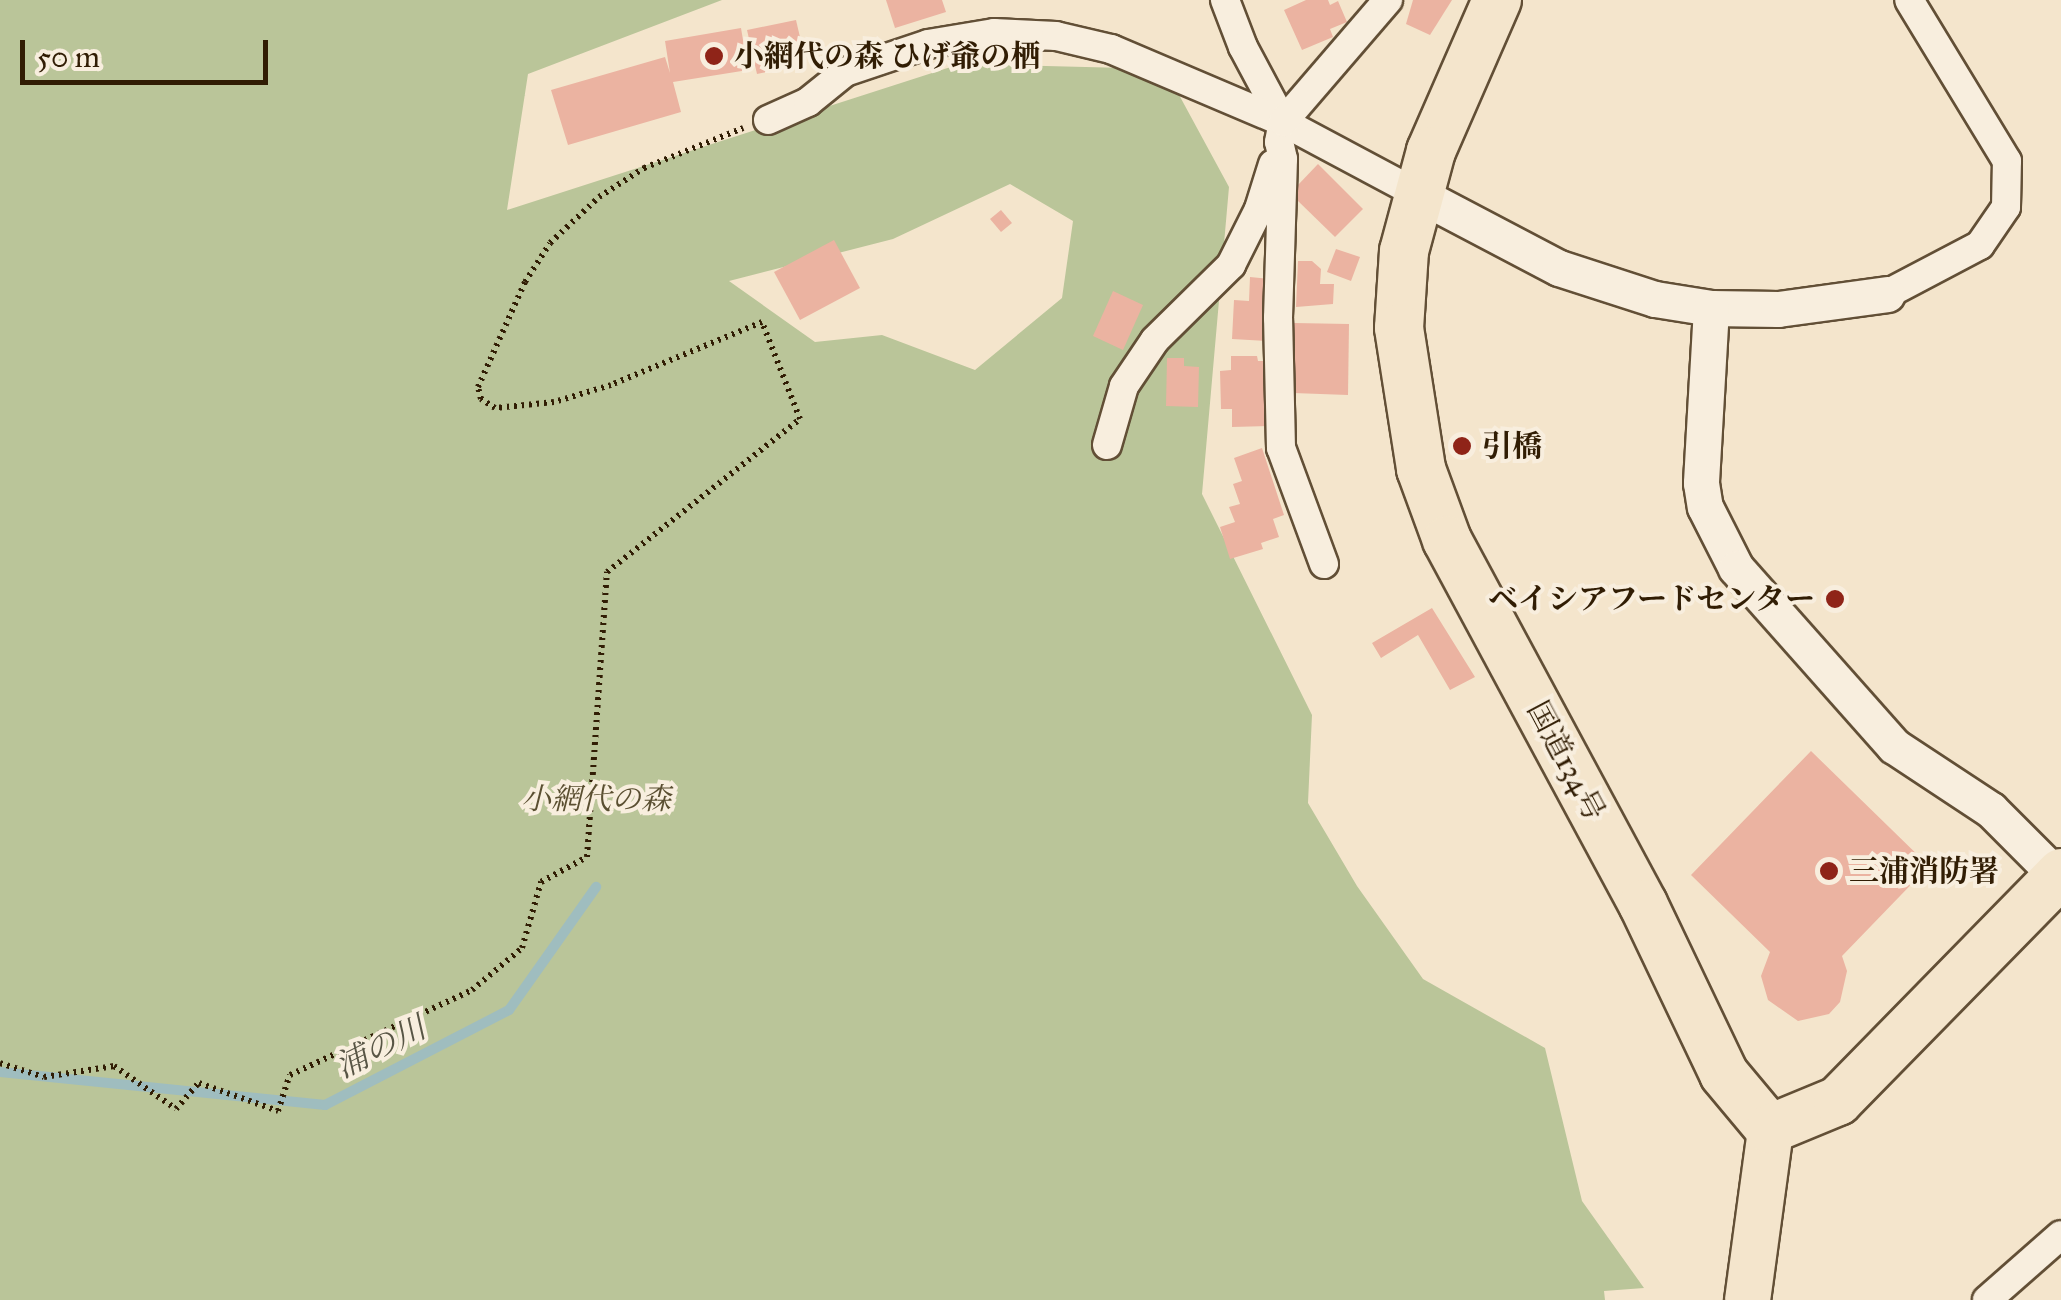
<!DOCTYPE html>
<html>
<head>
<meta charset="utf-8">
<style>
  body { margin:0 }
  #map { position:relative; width:2061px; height:1300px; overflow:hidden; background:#f4e5cc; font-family:"IM FELL Great Primer","Noto Serif JP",serif }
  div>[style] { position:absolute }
  .green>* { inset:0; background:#bac599 }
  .stream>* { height:10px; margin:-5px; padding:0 5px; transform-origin:5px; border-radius:5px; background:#9fbdbf }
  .building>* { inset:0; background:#ebb3a1 }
  .path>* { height:6px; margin-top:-3px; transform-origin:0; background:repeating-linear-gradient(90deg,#311d04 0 2.5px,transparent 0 7.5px) }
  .roads { filter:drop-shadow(2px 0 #624f36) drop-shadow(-2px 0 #624f36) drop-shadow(0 2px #624f36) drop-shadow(0 -2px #624f36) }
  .minor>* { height:28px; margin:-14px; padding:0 14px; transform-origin:14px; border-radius:14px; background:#f8eede }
  .tertiary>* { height:35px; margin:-17.5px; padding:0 17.5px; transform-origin:17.5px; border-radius:17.5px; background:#f8eede }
  .primary>* { height:45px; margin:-22.5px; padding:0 22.5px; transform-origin:22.5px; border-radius:22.5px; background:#f4e5cc }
  .trunk>* { height:48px; margin:-24px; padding:0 24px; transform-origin:24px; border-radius:24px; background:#f4e5cc }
  .dots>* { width:28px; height:28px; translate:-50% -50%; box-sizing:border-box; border:5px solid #f8eede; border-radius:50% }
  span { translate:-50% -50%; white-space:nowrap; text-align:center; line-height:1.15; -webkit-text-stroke:8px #f8eede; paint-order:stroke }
  .poi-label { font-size:30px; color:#311d04; font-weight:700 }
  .left { translate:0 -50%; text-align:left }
  .right { translate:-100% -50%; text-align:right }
  .street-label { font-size:30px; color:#311d04 }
  .park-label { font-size:30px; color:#5a4f31; font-style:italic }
  .water-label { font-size:32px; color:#585545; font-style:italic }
  .scale { position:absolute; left:20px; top:40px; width:248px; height:45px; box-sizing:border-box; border:5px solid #311d04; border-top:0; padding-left:12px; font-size:30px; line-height:35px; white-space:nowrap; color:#311d04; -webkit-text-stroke:8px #f8eede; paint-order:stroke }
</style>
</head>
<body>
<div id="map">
  <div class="green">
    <i style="clip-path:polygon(evenodd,0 0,722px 0,528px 74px,507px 210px,960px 64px,1165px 69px,1229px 187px,1202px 494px,1312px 715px,1308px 803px,1357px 886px,1423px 979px,1545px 1048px,1582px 1201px,1644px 1288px,1604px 1291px,1605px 1300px,0 1300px,0 0,1010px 184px,1073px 221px,1062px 298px,975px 370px,882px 335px,815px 342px,729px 281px,893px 239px,1010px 184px)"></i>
  </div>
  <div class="stream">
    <i style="left:0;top:1072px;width:327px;rotate:5.8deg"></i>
    <i style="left:325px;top:1105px;width:207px;rotate:-27.3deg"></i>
    <i style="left:509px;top:1010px;width:151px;rotate:-54.7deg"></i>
  </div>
  <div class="building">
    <i style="clip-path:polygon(886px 0,942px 0,946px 12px,895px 28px)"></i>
    <i style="clip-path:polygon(1306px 0,1328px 0,1330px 5px,1338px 1px,1347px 22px,1330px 29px,1333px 37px,1302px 50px,1284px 10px)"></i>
    <i style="clip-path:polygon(1413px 0,1452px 0,1430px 35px,1406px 24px)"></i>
    <i style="clip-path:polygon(796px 20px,806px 63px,757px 74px,747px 30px)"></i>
    <i style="clip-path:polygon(741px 28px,748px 70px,673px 82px,681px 112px,568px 145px,551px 90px,665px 57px,670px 73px,665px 41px)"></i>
    <i style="clip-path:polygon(1318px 164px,1363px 209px,1335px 237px,1297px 200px,1297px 186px)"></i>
    <i style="clip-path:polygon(1001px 210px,1012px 223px,1001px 232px,990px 219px)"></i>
    <i style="clip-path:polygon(834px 240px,860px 288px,800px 320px,774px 272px)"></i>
    <i style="clip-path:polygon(1336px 249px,1360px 257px,1351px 281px,1327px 272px)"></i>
    <i style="clip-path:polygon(1298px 261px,1312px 261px,1321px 269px,1320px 284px,1334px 284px,1333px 304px,1296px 307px)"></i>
    <i style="clip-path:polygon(1250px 277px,1270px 279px,1267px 341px,1232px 339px,1234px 300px,1249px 301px)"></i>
    <i style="clip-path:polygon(1113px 291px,1143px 305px,1123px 350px,1093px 336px)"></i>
    <i style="clip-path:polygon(1294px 323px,1349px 324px,1348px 395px,1293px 393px)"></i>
    <i style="clip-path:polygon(1231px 356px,1257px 356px,1258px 361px,1267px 361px,1269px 426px,1232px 427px,1232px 409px,1221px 409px,1220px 371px,1231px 370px)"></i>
    <i style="clip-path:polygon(1167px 358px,1184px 358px,1184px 366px,1199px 367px,1198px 407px,1166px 406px)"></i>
    <i style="clip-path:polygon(1262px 448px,1284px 515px,1273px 519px,1279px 537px,1261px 543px,1263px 549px,1230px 559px,1220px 527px,1235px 522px,1229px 507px,1240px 504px,1233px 484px,1242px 481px,1234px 458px)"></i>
    <i style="clip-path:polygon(1432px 608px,1475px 677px,1450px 690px,1418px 635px,1381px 658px,1372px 643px)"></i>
    <i style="clip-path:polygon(1811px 751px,1929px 866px,1842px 956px,1847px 971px,1840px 1002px,1829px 1014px,1798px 1021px,1768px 1000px,1761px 976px,1770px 952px,1691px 875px)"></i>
  </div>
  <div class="path">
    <i style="left:0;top:1063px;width:46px;rotate:17.7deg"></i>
    <i style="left:44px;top:1077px;width:71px;rotate:-8.9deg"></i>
    <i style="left:114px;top:1066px;width:75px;rotate:34.7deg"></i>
    <i style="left:176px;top:1109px;width:35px;rotate:-49deg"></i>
    <i style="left:199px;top:1083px;width:84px;rotate:19.5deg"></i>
    <i style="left:278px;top:1111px;width:38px;rotate:-72deg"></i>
    <i style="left:290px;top:1075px;width:201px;rotate:-25deg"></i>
    <i style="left:472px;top:990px;width:65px;rotate:-40deg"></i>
    <i style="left:522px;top:948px;width:69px;rotate:-73.9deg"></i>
    <i style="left:541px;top:882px;width:52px;rotate:-28.5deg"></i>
    <i style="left:587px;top:857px;width:286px;rotate:-86deg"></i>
    <i style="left:607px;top:572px;width:246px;rotate:-38.4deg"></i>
    <i style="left:800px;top:419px;width:104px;rotate:-111.4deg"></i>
    <i style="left:762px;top:322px;width:164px;rotate:157.4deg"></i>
    <i style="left:611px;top:385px;width:59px;rotate:163.4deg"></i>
    <i style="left:554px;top:402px;width:59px;rotate:174.2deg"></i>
    <i style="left:495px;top:408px;width:17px;rotate:-147deg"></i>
    <i style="left:481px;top:399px;width:12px;rotate:-104deg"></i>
    <i style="left:478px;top:387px;width:115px;rotate:-65.9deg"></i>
    <i style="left:525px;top:282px;width:46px;rotate:-57.3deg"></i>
    <i style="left:550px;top:243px;width:67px;rotate:-43.2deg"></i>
    <i style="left:599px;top:197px;width:54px;rotate:-32.8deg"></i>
    <i style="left:644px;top:168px;width:107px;rotate:-22deg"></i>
  </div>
  <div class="roads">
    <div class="minor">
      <i style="left:1225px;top:0;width:50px;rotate:69deg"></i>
      <i style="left:1243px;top:47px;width:85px;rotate:61.9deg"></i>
      <i style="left:768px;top:120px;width:44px;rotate:-24.2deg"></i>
      <i style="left:808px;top:102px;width:48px;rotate:-39deg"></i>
      <i style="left:845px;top:72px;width:88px;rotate:-18.6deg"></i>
      <i style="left:928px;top:44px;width:67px;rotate:-9.5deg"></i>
      <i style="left:994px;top:33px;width:62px;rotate:2.8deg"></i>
      <i style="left:1056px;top:36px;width:57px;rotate:13.3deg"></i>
      <i style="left:1111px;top:49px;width:187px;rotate:23deg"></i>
      <i style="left:1283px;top:122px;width:153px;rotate:28.1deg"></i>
      <i style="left:1887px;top:294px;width:105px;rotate:-27.8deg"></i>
      <i style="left:1980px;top:245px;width:46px;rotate:-55.6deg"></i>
      <i style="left:2006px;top:207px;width:46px;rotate:-88.8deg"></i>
      <i style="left:2007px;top:161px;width:188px;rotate:-121.3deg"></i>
      <i style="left:1107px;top:445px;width:61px;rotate:-73.9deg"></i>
      <i style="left:1124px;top:386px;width:55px;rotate:-56deg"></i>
      <i style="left:1155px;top:340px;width:107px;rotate:-44.6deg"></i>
      <i style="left:1231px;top:265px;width:63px;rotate:-63.4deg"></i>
      <i style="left:1259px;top:209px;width:47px;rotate:-72.7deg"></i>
      <i style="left:1324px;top:564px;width:124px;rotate:-110.3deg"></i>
      <i style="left:1281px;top:448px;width:130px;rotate:-91.3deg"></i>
      <i style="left:1278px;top:318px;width:159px;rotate:-88.2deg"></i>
      <i style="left:1283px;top:159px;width:17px;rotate:-103deg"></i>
      <i style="left:1279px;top:142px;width:20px;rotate:-79deg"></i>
      <i style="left:1283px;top:122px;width:161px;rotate:-49.3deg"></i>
      <i style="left:1987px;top:1300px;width:98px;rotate:-41.3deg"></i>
    </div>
    <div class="tertiary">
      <i style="left:1418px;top:194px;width:159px;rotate:27.7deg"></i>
      <i style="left:1559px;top:268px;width:101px;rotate:17.9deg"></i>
      <i style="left:1655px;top:299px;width:57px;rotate:9.1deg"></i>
      <i style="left:1711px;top:308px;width:67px;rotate:0.9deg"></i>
      <i style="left:1778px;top:309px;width:110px;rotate:-7.8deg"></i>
      <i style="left:1711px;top:308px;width:175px;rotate:93.3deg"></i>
      <i style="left:1701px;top:483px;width:24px;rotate:81deg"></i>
      <i style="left:1705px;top:507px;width:68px;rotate:63.1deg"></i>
      <i style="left:1736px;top:568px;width:238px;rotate:48.4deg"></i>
      <i style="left:1894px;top:746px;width:116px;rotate:33.4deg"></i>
      <i style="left:1991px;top:810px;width:93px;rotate:45deg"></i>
    </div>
    <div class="primary">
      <i style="left:1747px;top:1300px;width:173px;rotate:-82.3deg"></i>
    </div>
    <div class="trunk">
      <i style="left:1497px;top:0;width:165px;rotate:113.6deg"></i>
      <i style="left:1431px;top:151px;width:104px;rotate:105.1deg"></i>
      <i style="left:1404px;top:251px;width:77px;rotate:93.7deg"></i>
      <i style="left:1399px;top:328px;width:143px;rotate:81.1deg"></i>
      <i style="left:1421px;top:469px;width:76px;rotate:69.9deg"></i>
      <i style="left:1447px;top:540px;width:413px;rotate:61.7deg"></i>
      <i style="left:1643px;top:904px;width:188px;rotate:64.5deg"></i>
      <i style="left:1724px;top:1074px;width:72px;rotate:50.1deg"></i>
      <i style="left:1770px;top:1129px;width:74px;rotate:-22.4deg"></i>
      <i style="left:1838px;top:1101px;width:319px;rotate:-45.6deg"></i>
    </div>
  </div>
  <div class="dots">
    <i style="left:714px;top:56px;background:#8f2418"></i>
    <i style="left:1462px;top:446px;background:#8f2418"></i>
    <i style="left:1835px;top:599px;background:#8f2418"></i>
    <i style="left:1829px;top:871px;background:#8f2418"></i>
  </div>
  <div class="poi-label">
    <span class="left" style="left:734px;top:56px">小網代の森 ひげ爺の栖</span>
    <span class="left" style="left:1482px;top:446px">引橋</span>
    <span class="right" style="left:1815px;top:599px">ベイシアフードセンター</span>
    <span class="left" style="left:1849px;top:871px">三浦消防署</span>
  </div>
  <div class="street-label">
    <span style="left:1566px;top:761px;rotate:62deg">国道134号</span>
  </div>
  <div class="park-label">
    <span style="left:596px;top:799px">小網代の森</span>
  </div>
  <div class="water-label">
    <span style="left:381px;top:1048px;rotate:-27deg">浦の川</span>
  </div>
  <div class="scale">50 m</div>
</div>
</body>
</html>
